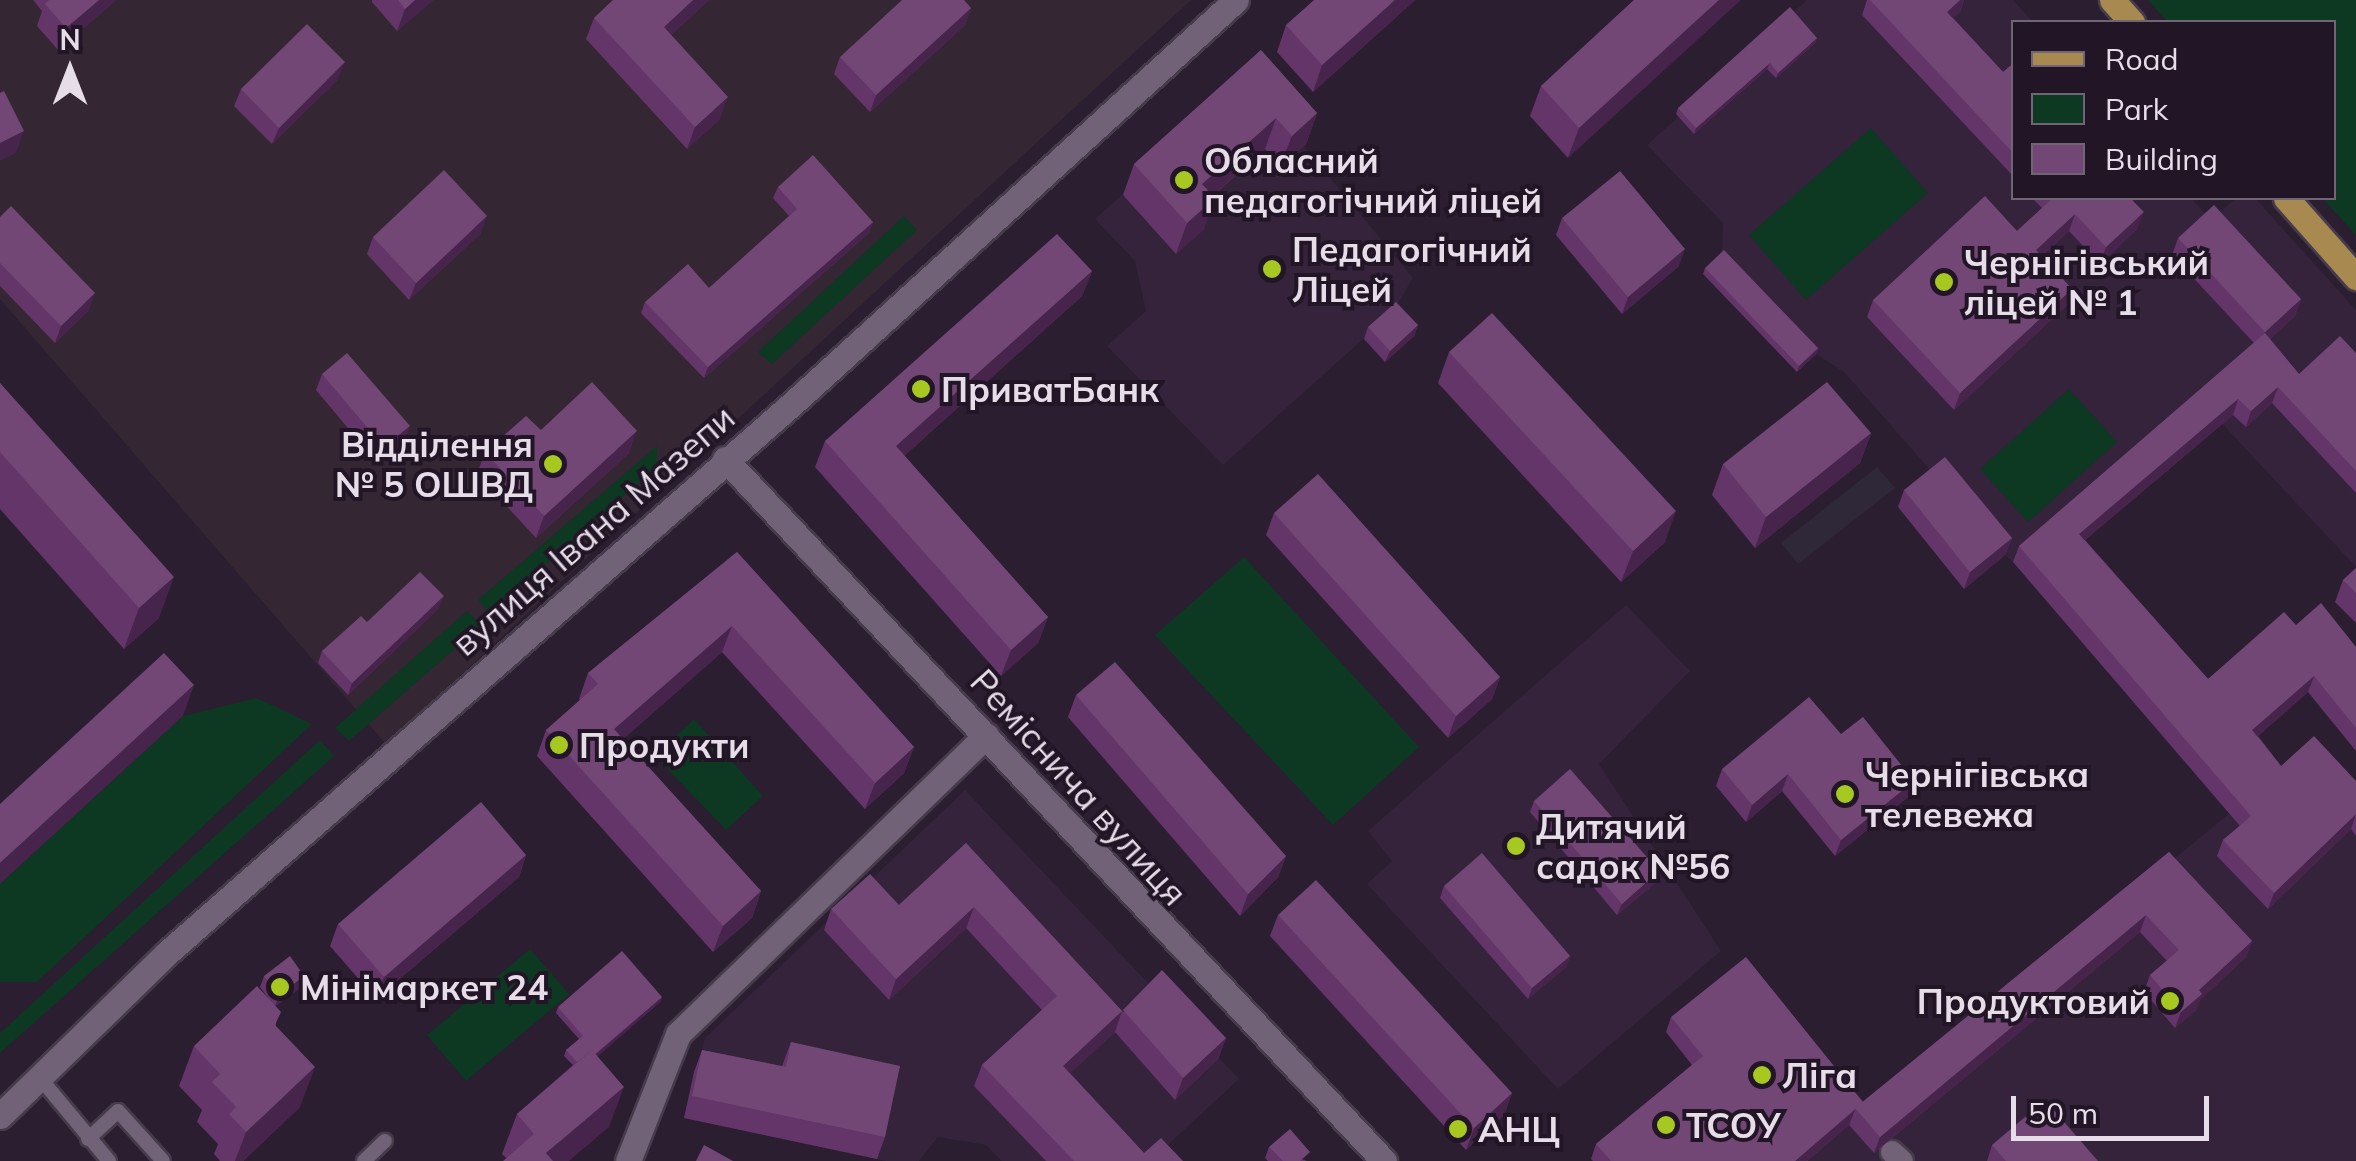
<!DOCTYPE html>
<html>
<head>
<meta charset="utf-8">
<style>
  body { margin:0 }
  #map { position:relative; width:2356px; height:1161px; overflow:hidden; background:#2b1e30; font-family:Mulish,sans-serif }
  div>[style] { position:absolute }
  .built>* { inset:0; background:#34233b }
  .industrial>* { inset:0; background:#2e2838 }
  .medical>* { inset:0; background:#342632 }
  .green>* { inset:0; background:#0d3821 }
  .roads { filter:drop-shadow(2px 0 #463b4a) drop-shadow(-2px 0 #463b4a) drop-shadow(0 2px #463b4a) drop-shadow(0 -2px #463b4a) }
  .service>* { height:14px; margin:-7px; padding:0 7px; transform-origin:7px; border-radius:7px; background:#716277 }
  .pedestrian>* { height:22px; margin:-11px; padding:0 11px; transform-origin:11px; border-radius:11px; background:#716277 }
  .minor>* { height:25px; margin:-12.5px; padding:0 12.5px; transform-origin:12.5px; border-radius:12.5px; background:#716277 }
  .secondary>* { height:25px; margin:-12.5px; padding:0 12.5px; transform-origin:12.5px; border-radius:12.5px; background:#716277 }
  .primary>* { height:25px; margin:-12.5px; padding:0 12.5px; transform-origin:12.5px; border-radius:12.5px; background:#a88a51 }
  .wall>* { inset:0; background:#643568 }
  .shaded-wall>* { inset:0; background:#47244c }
  .building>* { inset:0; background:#724776 }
  .dots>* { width:28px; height:28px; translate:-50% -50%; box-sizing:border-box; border:5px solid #211526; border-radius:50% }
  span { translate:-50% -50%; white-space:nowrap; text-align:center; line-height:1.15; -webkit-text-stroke:8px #211526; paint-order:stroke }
  .poi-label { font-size:35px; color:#e6dde9; font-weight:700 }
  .left { translate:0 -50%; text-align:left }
  .right { translate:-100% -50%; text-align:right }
  .street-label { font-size:35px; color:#e6dde9 }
  .legend { position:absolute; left:2011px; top:20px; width:325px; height:180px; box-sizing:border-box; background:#211526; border:2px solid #706574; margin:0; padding:12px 18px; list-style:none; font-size:30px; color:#e6dde9 }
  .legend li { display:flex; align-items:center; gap:20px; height:50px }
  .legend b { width:50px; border:2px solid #706574 }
  .north { position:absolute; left:20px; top:20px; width:100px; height:100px; -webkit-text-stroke:8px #211526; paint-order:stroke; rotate:0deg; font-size:28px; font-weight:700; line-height:40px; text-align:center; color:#e6dde9 }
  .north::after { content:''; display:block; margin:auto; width:35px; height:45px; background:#e6dde9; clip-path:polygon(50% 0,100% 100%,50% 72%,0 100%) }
  .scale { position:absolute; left:2011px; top:1096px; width:198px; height:45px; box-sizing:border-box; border:5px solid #e6dde9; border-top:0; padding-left:12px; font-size:30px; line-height:35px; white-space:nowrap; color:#e6dde9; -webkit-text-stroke:8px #211526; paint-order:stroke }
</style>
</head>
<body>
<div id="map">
  <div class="built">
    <i style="clip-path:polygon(1807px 0,2013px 0,2033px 22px,2014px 22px,2014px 198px,2191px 198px,2211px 220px,2236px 198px,2255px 198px,2356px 310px,2356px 567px,2202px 402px,2013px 562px,2005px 555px,1844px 372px,1816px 354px,1722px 256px,1723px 223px,1647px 145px)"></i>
    <i style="clip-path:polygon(1250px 81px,1413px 278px,1392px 313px,1223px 465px,1107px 346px,1146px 311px,1135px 261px,1095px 219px)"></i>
    <i style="clip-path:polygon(1626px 605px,1690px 671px,1599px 764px,1721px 951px,1558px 1089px,1367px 884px,1392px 861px,1368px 831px)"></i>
    <i style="clip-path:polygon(2356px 785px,2356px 1161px,1805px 1161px,2230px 813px)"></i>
    <i style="clip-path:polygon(965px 790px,1239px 1079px,1161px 1151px,1169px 1161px,1002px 1161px,986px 1145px,938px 1137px,919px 1161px,886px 1161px,684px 1118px,705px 1038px)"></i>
  </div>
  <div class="industrial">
    <i style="clip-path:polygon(1877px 467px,1895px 488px,1798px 564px,1781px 543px)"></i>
  </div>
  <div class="medical">
    <i style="clip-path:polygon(0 0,1191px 0,386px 744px,0 299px)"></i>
  </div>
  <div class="green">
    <i style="clip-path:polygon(2148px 0,2356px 0,2356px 235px,2322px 198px,2334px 198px,2334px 22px,2168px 22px)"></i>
    <i style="clip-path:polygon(1871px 128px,1928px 193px,1806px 300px,1749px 235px)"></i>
    <i style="clip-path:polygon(904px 216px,917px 230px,772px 364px,758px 352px)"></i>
    <i style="clip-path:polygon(2069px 389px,2117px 442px,2028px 522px,1980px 469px)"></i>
    <i style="clip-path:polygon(657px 446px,657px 467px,490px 613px,478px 600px)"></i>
    <i style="clip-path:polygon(1244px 557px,1419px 747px,1333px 825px,1155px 635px)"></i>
    <i style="clip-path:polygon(467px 611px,481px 626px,349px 741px,335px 728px)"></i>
    <i style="clip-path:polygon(257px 698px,312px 724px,37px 982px,0 982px,0 884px,183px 716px)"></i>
    <i style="clip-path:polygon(694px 719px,763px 796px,726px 830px,655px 756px)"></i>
    <i style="clip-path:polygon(320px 740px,334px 756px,0 1053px,0 1033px)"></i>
    <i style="clip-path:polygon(530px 949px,569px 994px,466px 1081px,427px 1035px)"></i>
  </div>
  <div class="roads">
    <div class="service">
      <i style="left:40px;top:1078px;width:108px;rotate:50.3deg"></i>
      <i style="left:88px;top:1139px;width:41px;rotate:-43deg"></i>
      <i style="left:118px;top:1111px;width:67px;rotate:48deg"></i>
      <i style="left:364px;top:1161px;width:29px;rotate:-44deg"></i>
    </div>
    <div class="pedestrian">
      <i style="left:1892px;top:1152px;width:13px;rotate:42deg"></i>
    </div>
    <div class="minor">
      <i style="left:725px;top:459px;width:963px;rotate:46.81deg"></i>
      <i style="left:628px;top:1161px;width:136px;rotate:-68.5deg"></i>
      <i style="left:678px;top:1034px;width:429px;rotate:-44.1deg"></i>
    </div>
    <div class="secondary">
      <i style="left:0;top:1116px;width:233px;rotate:-44.3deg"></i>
      <i style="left:167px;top:953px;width:832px;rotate:-41.3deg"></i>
      <i style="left:792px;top:404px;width:600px;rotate:-42.3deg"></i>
    </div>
    <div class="primary">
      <i style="left:2112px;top:0;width:30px;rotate:48deg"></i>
      <i style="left:2286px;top:198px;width:106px;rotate:48.5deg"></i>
    </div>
  </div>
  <div class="wall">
    <i style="clip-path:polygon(33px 0,116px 0,58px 50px,37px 26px,42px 11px)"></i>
    <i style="clip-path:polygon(372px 0,433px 0,397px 31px,372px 2px)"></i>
    <i style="clip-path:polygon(613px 0,709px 0,671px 35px,720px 119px,687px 149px,586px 39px,594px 18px)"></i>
    <i style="clip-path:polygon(1415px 0,1313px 92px,1277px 52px,1286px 25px)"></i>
    <i style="clip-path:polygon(1634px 0,1568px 158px,1530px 116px,1541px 86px)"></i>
    <i style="clip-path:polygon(1867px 0,1964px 0,1960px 12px,1953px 18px,2003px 72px,2014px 63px,2014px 177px,1862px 15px)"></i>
    <i style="clip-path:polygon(971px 8px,965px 25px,870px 112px,834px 74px,840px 57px)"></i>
    <i style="clip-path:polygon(1817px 38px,1815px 43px,1776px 78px,1767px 69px,1694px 134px,1676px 114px,1678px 108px)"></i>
    <i style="clip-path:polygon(1261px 50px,1317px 113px,1306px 144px,1280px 166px,1265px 149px,1213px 196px,1204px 229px,1176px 254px,1123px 195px,1134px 164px)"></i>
    <i style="clip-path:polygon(338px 79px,272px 144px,234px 106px,241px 89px)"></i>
    <i style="clip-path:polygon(778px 187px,873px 222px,869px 233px,704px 378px,641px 313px,645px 302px,709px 288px,789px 216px,773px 198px)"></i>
    <i style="clip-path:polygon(2032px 198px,2134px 198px,2133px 201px,2137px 229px,2100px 264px,2069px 231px,2042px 256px,2072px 289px,2066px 306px,1954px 410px,1867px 317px,1873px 300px,2017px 231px,2042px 208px)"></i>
    <i style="clip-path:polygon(0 217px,89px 310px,55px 343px,0 286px)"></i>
    <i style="clip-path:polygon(1562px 218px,1679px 266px,1622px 314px,1556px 235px)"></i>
    <i style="clip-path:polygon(481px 233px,409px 300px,367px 254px,373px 237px)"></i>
    <i style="clip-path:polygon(2178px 238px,2301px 299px,2295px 316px,2270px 339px,2299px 374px,2356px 353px,2356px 493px,2272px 403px,2246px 427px,2233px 415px,2085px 540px,2208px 679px,2296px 625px,2356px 647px,2356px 751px,2308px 692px,2258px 736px,2281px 766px,2356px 781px,2356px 836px,2351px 829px,2268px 909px,2217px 856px,2223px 840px,2240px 826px,2013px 562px,2019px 546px,2254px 343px,2172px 255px)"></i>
    <i style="clip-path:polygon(1705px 268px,1818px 348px,1816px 354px,1797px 372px,1703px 274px)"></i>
    <i style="clip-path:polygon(1092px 271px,1082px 296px,904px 456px,1048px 617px,1038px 643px,1001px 676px,815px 467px,825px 441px)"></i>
    <i style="clip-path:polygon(1418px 325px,1414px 336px,1385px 362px,1364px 339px,1368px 327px)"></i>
    <i style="clip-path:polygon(1449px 352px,1665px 542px,1621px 582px,1438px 383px)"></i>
    <i style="clip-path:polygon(322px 374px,404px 443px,378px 464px,316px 390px)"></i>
    <i style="clip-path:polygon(0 383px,159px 618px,124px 649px,0 509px)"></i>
    <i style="clip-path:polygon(541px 430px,629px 453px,536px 538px,477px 474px,485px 452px)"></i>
    <i style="clip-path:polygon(1871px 433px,1860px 463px,1755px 548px,1712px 495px,1723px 464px)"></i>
    <i style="clip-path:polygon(1904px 490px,2012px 538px,2005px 555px,1964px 589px,1898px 507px)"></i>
    <i style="clip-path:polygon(1274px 513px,1500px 677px,1492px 699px,1448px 738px,1266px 535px)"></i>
    <i style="clip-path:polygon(737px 552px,914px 747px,904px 773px,865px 809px,722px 652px,623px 739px,761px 891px,752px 918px,713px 952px,537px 756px,546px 730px,580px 700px,579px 699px,588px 673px)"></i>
    <i style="clip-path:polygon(2356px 568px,2356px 623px,2335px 602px,2343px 580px)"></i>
    <i style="clip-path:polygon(439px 608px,348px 695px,318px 663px,322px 651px,367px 622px)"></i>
    <i style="clip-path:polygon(1076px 695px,1286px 856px,1278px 877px,1240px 916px,1068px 717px)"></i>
    <i style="clip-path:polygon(1841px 734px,1914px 781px,1908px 797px,1835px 856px,1782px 791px,1746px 822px,1716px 786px,1722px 769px)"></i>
    <i style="clip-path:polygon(1534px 801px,1655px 883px,1617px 915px,1530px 812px)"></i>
    <i style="clip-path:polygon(966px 843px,1122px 1011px,1226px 1038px,1218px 1059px,1175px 1100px,1115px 1032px,1070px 1073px,1144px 1153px,1183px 1161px,1046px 1161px,974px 1086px,982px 1065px,1042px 1010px,966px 928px,889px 1000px,824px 930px,831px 909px,899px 905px)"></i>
    <i style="clip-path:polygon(2169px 852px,2252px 941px,2246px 957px,2200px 1000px,2196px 1010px,2175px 1028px,2144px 992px,2150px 975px,2167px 961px,2140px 932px,1874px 1153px,1849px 1125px,1807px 1161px,1593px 1161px,1591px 1159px,1596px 1144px,1692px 1065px,1666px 1032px,1671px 1017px,1863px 1102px)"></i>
    <i style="clip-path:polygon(526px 855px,519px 877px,376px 999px,330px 946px,338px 924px)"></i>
    <i style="clip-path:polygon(1444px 886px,1570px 956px,1566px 967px,1528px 999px,1440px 898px)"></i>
    <i style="clip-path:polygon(1278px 915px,1512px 1093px,1504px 1115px,1466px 1150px,1270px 936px)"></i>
    <i style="clip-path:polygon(264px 976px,304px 976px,300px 988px,275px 1006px,276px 1026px,300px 1107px,243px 1161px,220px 1161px,214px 1154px,218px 1144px,197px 1122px,202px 1110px,179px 1086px,194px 1046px,268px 998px,260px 987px)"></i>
    <i style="clip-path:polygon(662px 997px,660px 1002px,597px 1056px,609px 1127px,506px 1158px,502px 1154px,517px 1114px,573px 1065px,564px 1056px,566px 1050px,579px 1039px,556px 1013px,558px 1007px)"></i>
    <i style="clip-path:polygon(791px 1042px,885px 1137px,877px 1159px,684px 1118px,694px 1072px,702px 1050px,782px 1066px)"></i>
    <i style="clip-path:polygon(1992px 1145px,2098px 1161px,1987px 1161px)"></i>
    <i style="clip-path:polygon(1269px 1147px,1307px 1161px,1268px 1161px,1265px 1158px)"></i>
  </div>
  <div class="shaded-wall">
    <i style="clip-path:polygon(99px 0,116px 0,58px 50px,66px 28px)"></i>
    <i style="clip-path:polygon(415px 0,433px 0,397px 31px,405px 9px)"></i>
    <i style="clip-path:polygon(693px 0,709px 0,656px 49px,664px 27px)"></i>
    <i style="clip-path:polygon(1395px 0,1415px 0,1313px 92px,1322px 65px)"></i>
    <i style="clip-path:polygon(1719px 0,1741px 0,1568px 158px,1579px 128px)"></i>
    <i style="clip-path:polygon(1960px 0,1964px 0,1960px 12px,1941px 29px,1947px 12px)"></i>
    <i style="clip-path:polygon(971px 8px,965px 25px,870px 112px,876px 95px)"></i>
    <i style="clip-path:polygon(1817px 38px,1815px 43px,1776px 78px,1778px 73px)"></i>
    <i style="clip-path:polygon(345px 62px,338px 79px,272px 144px,279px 128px)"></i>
    <i style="clip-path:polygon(1770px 63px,1767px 69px,1694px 134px,1696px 128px)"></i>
    <i style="clip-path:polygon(728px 97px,720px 119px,687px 149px,695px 127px)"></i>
    <i style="clip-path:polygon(1317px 113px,1306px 144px,1280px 166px,1292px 136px)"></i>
    <i style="clip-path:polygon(1276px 118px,1265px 149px,1191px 215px,1202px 184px)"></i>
    <i style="clip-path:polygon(24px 131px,16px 153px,0 161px,0 143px)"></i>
    <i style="clip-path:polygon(1215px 198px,1204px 229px,1176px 254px,1187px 223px)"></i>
    <i style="clip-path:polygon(2144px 212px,2137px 229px,2100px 264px,2106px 247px)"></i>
    <i style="clip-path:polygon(2075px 214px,2069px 231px,2030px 267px,2036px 250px)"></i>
    <i style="clip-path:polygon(487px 216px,481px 233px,409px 300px,416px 283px)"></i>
    <i style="clip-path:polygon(873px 222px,869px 233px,704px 378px,708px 367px)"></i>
    <i style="clip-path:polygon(1685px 249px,1679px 266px,1622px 314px,1628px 297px)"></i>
    <i style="clip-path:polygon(1092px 271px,1082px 296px,886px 472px,896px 446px)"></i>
    <i style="clip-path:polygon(2072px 289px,2066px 306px,1954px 410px,1960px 393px)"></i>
    <i style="clip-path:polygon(95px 293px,89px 310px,55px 343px,61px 326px)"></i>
    <i style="clip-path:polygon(2301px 299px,2295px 316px,2259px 349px,2265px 332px)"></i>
    <i style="clip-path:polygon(1418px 325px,1414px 336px,1385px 362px,1390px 351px)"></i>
    <i style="clip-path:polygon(1818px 348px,1816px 354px,1797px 372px,1799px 366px)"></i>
    <i style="clip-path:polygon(2278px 387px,2272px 403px,2246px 427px,2251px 411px)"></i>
    <i style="clip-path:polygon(2238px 399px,2233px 415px,2073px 550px,2079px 534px)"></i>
    <i style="clip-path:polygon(410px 426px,404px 443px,378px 464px,384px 447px)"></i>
    <i style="clip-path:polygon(637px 431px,629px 453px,536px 538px,544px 516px)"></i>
    <i style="clip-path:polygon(1871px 433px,1860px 463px,1755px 548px,1766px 517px)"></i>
    <i style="clip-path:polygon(1676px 511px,1665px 542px,1621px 582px,1633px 551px)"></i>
    <i style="clip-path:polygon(2012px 538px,2005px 555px,1964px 589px,1970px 572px)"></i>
    <i style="clip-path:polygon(174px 577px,159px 618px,124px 649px,139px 608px)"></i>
    <i style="clip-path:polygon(444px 596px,439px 608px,348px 695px,352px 683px)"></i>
    <i style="clip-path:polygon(1048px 617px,1038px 643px,1001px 676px,1011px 650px)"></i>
    <i style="clip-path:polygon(732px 626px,722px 652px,605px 755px,614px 729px)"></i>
    <i style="clip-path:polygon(2314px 676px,2308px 692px,2247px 746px,2252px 730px)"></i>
    <i style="clip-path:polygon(1500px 677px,1492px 699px,1448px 738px,1456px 716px)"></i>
    <i style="clip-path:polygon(194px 685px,183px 716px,0 884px,0 863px)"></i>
    <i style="clip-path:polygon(914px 747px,904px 773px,865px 809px,875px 783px)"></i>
    <i style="clip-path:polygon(1788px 774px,1782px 791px,1746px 822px,1752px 805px)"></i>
    <i style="clip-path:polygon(1914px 781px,1908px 797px,1835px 856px,1841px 840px)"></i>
    <i style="clip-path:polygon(2356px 814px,2351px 829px,2268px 909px,2274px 893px)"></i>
    <i style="clip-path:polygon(526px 855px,519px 877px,376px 999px,384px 977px)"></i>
    <i style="clip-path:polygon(1286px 856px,1278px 877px,1240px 916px,1248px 894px)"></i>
    <i style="clip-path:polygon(1659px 871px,1655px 883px,1617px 915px,1622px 904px)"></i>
    <i style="clip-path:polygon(761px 891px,752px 918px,713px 952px,723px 926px)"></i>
    <i style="clip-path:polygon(974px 907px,966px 928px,889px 1000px,896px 979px)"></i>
    <i style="clip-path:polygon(2146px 915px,2140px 932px,1874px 1153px,1880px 1137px)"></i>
    <i style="clip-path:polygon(2252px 941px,2246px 957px,2200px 1000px,2196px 1010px,2175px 1028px,2181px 1012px,2199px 990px)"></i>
    <i style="clip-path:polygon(1570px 956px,1566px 967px,1528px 999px,1532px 988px)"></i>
    <i style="clip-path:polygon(304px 976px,300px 988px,275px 1007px,279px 995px)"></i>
    <i style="clip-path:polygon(662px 997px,660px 1002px,580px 1072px,582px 1066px)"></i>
    <i style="clip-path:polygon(1122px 1011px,1115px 1032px,1055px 1087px,1063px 1066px)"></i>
    <i style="clip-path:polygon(1226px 1038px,1218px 1059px,1175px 1100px,1183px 1078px)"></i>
    <i style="clip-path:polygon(315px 1067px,300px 1107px,243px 1161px,235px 1161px,246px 1132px)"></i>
    <i style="clip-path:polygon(624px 1087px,609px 1127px,569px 1161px,543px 1161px,546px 1153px)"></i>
    <i style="clip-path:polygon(1512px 1093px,1504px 1115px,1466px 1150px,1474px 1128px)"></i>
    <i style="clip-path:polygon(1855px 1110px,1849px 1125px,1807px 1161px,1795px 1161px)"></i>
  </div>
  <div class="building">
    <i style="clip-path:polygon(49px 0,99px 0,66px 28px,45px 4px)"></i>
    <i style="clip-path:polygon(398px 0,415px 0,405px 9px)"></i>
    <i style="clip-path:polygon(613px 0,693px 0,664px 27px,728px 97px,695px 127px,594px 18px)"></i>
    <i style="clip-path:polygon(902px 0,964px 0,971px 8px,876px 95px,840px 57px)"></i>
    <i style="clip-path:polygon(1314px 0,1395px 0,1322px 65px,1286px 25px)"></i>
    <i style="clip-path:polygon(1634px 0,1719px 0,1579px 128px,1541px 86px)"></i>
    <i style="clip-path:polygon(1870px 0,1960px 0,1947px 12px,2003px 72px,2014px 63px,2014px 154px)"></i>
    <i style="clip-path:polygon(1790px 7px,1817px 38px,1778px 73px,1770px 63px,1696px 128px,1678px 108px)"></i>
    <i style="clip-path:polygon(307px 24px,345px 62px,279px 128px,241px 89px)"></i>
    <i style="clip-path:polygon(1261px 50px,1317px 113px,1292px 136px,1276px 118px,1202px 184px,1215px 198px,1187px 223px,1134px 164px)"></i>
    <i style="clip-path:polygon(4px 91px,24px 131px,0 143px,0 93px)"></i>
    <i style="clip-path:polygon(813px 155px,873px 222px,708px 367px,645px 302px,688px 264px,709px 288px,797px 209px,778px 187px)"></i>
    <i style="clip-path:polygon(444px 170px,487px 216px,416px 283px,373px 237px)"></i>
    <i style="clip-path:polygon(1620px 171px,1685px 249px,1628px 297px,1562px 218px)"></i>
    <i style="clip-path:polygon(1985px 196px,2017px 231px,2053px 198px,2130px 198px,2144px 212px,2106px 247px,2075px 214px,2036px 250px,2072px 289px,1960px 393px,1873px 300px)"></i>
    <i style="clip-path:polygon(2214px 205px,2301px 299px,2265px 332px,2178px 238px)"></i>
    <i style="clip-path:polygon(11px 206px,95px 293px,61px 326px,0 263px,0 217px)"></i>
    <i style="clip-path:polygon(1057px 234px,1092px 271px,896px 446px,1048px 617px,1011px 650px,825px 441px)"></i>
    <i style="clip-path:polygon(1724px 250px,1818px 348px,1799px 366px,1705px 268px)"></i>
    <i style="clip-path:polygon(1396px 302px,1418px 325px,1390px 351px,1368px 327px)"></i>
    <i style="clip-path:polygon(1492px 313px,1676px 511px,1633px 551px,1449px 352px)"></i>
    <i style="clip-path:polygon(2265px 333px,2299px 374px,2340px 336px,2356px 353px,2356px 471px,2278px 387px,2251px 411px,2238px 399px,2079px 534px,2208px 679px,2284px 612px,2296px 625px,2321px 603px,2356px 647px,2356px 728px,2314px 676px,2252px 730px,2281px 766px,2314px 736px,2356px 781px,2356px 814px,2274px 893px,2223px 840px,2251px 816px,2019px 546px)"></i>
    <i style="clip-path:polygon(347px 353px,410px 426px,384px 447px,322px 374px)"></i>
    <i style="clip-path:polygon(592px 382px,637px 431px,544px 516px,485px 452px,526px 416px,541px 430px)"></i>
    <i style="clip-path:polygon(1827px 382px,1871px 433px,1766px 517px,1723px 464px)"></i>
    <i style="clip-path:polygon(0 383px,174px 577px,139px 608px,0 452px)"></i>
    <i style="clip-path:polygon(1945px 457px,2012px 538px,1970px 572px,1904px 490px)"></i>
    <i style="clip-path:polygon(1318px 474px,1500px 677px,1456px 716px,1274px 513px)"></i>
    <i style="clip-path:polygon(737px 552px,914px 747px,875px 783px,732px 626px,614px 729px,761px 891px,723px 926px,546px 730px,598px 684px,588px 673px)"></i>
    <i style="clip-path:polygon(2356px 568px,2356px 593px,2343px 580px)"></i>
    <i style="clip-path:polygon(420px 572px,444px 596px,352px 683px,322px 651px,361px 616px,367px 622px)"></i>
    <i style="clip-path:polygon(164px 653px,194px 685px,0 863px,0 804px)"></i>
    <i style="clip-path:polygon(1115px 662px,1286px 856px,1248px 894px,1076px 695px)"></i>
    <i style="clip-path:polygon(1809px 697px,1841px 734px,1863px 717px,1914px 781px,1841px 840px,1788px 774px,1752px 805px,1722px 769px)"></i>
    <i style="clip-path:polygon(1570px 769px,1659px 871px,1622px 904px,1534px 801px)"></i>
    <i style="clip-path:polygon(481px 802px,526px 855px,384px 977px,338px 924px)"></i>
    <i style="clip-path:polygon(966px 843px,1122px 1011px,1063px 1066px,1144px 1153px,1161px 1138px,1183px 1161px,1074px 1161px,982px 1065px,1057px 996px,974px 907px,896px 979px,831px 909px,870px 874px,899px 905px)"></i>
    <i style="clip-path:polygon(2169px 852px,2252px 941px,2199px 990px,2202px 994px,2181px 1012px,2150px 975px,2179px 950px,2146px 915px,1880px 1137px,1855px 1108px)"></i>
    <i style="clip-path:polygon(1482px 853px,1570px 956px,1532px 988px,1444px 886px)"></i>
    <i style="clip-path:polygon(1316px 880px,1512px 1093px,1474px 1128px,1278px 915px)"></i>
    <i style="clip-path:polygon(622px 951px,662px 997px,595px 1054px,592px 1050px,577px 1062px,566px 1050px,583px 1036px,558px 1007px)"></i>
    <i style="clip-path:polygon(290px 956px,304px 976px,279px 995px,264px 976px)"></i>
    <i style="clip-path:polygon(1746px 957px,1863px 1102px,1795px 1161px,1611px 1161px,1596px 1144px,1703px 1056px,1671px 1017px)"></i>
    <i style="clip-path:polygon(1162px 970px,1226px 1038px,1183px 1078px,1123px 1010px)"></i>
    <i style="clip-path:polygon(257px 986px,281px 1012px,275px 1025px,315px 1067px,246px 1132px,229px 1114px,236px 1107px,212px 1082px,220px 1074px,194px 1046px)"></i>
    <i style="clip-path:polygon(791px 1042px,900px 1066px,885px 1137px,692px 1096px,702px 1050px,786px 1067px)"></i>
    <i style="clip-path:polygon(592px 1050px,624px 1087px,546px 1153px,553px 1161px,503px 1161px,534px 1134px,517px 1114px)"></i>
    <i style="clip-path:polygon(2045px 1100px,2098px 1161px,2006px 1161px,1992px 1145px)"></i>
    <i style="clip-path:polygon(1290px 1129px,1310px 1152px,1300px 1161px,1283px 1161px,1269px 1147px)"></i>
    <i style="clip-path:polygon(704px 1145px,733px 1161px,696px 1161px)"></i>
  </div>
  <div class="dots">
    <i style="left:1184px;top:180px;background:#a6c821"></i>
    <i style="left:1272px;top:269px;background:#a6c821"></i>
    <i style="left:1944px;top:282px;background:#a6c821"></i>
    <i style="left:921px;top:389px;background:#a6c821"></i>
    <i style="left:553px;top:464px;background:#a6c821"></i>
    <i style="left:559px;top:745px;background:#a6c821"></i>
    <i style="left:1845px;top:794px;background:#a6c821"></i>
    <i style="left:1516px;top:846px;background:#a6c821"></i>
    <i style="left:280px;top:987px;background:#a6c821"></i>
    <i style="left:2170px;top:1001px;background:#a6c821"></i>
    <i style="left:1762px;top:1075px;background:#a6c821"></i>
    <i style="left:1666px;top:1125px;background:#a6c821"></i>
    <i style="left:1458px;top:1129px;background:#a6c821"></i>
  </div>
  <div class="poi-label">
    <span class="left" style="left:1204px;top:180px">Обласний<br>педагогічний ліцей</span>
    <span class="left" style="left:1292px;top:269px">Педагогічний<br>Ліцей</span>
    <span class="left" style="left:1964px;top:282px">Чернігівський<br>ліцей № 1</span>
    <span class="left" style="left:941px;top:389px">ПриватБанк</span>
    <span class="right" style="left:533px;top:464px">Відділення<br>№ 5 ОШВД</span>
    <span class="left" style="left:579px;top:745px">Продукти</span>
    <span class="left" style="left:1865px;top:794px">Чернігівська<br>телевежа</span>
    <span class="left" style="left:1536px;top:846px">Дитячий<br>садок №56</span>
    <span class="left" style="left:300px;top:987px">Мінімаркет 24</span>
    <span class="right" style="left:2150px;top:1001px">Продуктовий</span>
    <span class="left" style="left:1782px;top:1075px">Ліга</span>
    <span class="left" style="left:1686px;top:1125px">ТСОУ</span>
    <span class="left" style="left:1478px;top:1129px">АНЦ</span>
  </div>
  <div class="street-label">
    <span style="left:593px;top:530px;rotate:-41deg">вулиця Івана Мазепи</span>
    <span style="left:1079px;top:787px;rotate:48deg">Реміснича вулиця</span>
  </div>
  <ul class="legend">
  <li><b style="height:12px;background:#a88a51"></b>Road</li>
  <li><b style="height:28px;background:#0d3821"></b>Park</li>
  <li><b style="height:28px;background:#724776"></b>Building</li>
  </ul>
  <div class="north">N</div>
  <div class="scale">50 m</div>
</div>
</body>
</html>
